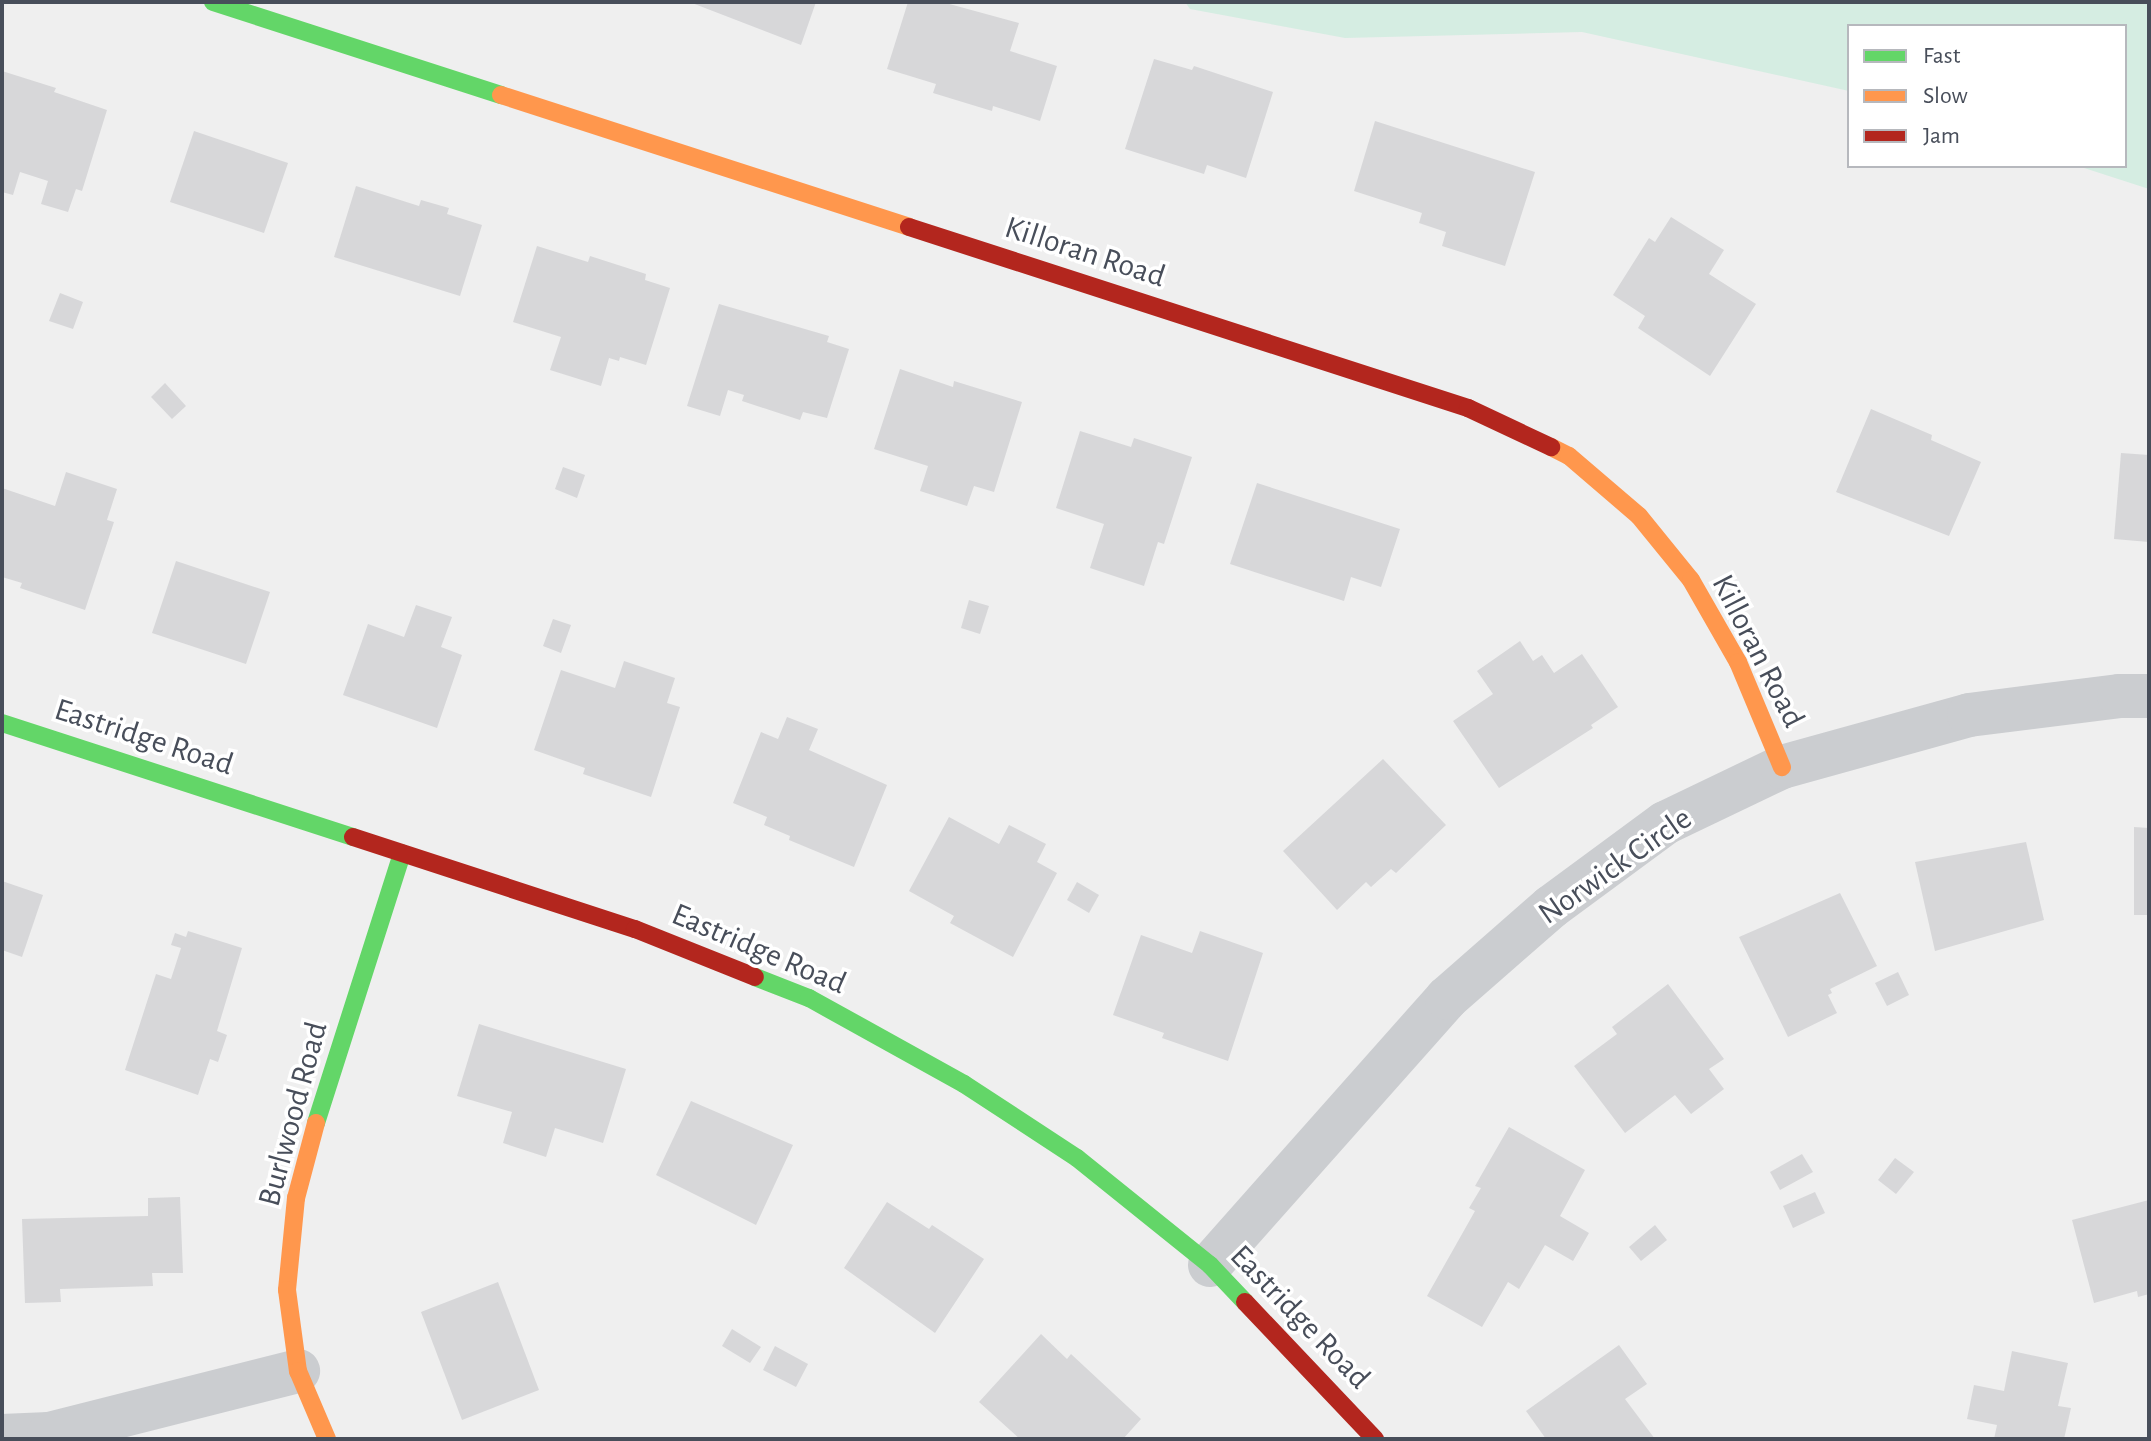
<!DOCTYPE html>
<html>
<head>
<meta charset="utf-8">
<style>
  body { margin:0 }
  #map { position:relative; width:2151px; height:1441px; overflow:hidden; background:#efefef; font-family:"Alegreya Sans",sans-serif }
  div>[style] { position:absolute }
  .green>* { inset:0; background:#d5ede2 }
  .building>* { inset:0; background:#d7d7d9 }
  .street>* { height:44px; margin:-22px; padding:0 22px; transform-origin:22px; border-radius:22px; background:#cbcdd0 }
  .fast>* { height:18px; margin:-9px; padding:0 9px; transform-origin:9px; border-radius:9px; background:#63d668 }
  .slow>* { height:18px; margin:-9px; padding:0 9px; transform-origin:9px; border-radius:9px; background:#ff974d }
  .jam>* { height:18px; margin:-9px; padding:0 9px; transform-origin:9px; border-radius:9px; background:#b3261e }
  span { translate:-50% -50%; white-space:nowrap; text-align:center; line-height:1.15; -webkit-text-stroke:7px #fff; paint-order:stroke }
  .street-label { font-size:32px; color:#484e5a }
  .frame { position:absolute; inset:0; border:4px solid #484e5a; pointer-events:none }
  .legend { position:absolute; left:1847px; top:24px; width:280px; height:144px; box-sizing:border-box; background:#fff; border:2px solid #b6b8bd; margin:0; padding:10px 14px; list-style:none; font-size:24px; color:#484e5a }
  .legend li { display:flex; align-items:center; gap:16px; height:40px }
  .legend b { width:40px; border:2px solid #b6b8bd }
</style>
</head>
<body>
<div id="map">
  <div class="green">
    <i style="clip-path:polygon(1185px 2px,2149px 2px,2149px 189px,2078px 166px,2125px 166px,2125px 26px,1849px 26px,1849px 91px,1582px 32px,1345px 38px,1190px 9px)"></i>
  </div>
  <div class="building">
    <i style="clip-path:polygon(816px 2px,801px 45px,692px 3px,692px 2px)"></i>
    <i style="clip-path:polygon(908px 2px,942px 2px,1019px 23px,1010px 51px,1057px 66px,1040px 121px,993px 106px,992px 111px,933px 93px,936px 84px,887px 69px)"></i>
    <i style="clip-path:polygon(1154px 59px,1192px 70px,1194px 66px,1273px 92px,1246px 178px,1207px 165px,1204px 174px,1125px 149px)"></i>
    <i style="clip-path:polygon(2px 71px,56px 88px,54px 92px,107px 110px,82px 191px,76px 189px,68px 212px,41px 204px,48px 181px,20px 172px,13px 195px,2px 192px)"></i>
    <i style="clip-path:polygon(1375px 121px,1535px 172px,1505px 266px,1442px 246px,1446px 232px,1419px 223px,1422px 213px,1354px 191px)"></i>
    <i style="clip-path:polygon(194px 131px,288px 163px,264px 233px,170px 202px)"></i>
    <i style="clip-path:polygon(356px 186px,419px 206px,421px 200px,449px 208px,447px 214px,482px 225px,460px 296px,334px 257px)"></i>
    <i style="clip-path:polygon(1671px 217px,1724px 250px,1709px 274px,1756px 304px,1710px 376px,1638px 328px,1645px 316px,1613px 295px,1649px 238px,1655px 242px)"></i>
    <i style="clip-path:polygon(537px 246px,588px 262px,590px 256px,646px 274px,645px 280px,670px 288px,646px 365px,620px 357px,619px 361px,609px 358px,601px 386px,550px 370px,561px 337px,513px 322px)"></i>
    <i style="clip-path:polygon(60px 293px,83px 302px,73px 329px,49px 321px)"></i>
    <i style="clip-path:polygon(719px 304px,829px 336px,827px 342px,849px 349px,827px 418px,803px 412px,800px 420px,742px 401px,744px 395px,728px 390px,720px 416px,687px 406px)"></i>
    <i style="clip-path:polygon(900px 369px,953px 387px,954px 381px,1022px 402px,994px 492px,974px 486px,967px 506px,920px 491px,928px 466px,874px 449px)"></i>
    <i style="clip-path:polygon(165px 383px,186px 406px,172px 419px,151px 397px)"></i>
    <i style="clip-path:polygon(1871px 409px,1932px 435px,1931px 440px,1981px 462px,1949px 536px,1836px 492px)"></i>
    <i style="clip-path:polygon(1080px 431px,1131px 447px,1134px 438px,1192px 457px,1164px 544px,1158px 542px,1144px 586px,1090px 568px,1104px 524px,1056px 508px)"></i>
    <i style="clip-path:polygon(2121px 453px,2149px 455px,2149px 542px,2114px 539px)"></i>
    <i style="clip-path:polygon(563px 467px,585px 475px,577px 498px,555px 489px)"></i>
    <i style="clip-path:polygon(66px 472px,117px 489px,107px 520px,114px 522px,85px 610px,20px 588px,22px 583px,2px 577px,2px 488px,55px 506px)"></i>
    <i style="clip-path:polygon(1257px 483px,1400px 529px,1381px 587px,1351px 577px,1344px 601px,1230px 564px)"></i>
    <i style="clip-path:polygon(176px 561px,270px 592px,246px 664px,152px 633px)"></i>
    <i style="clip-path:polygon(969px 600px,989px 606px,980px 634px,961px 628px)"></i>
    <i style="clip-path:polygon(416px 605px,452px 617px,441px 647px,462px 655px,437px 728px,343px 695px,368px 624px,404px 637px)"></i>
    <i style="clip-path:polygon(553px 619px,571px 625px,561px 653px,543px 646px)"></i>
    <i style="clip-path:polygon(1520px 641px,1533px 661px,1542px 655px,1554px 673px,1582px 654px,1618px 707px,1591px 725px,1593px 728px,1499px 788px,1453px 721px,1493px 694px,1477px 671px)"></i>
    <i style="clip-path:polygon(624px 661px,675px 678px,667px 703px,680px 707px,651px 797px,583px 774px,585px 768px,534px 750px,561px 670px,615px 688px)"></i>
    <i style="clip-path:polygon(787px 717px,818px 729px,809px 750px,887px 785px,854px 867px,789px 840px,790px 836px,764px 825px,767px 817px,733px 803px,761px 732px,778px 739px)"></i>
    <i style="clip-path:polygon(1383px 759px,1446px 825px,1396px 873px,1391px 869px,1371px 887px,1366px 882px,1337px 910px,1283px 851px)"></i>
    <i style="clip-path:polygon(949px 817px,999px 844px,1009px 825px,1046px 844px,1037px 862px,1057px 873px,1013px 957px,950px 923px,954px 916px,909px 891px)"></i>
    <i style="clip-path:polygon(2134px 827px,2149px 828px,2149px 915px,2134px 915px)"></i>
    <i style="clip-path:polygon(2026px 842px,2044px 920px,1935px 951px,1915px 862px)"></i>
    <i style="clip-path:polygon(2px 881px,43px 895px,22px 957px,2px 950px)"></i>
    <i style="clip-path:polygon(1077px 882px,1099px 895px,1089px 913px,1067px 900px)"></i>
    <i style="clip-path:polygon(1840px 893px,1877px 966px,1830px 989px,1832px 993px,1828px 995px,1837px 1013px,1788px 1037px,1739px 937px)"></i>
    <i style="clip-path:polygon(188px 931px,242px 948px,217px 1031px,227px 1035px,218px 1062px,210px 1059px,198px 1095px,125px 1070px,156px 974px,171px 979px,181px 948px,171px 945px,175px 933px,186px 937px)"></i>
    <i style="clip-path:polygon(1200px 931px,1263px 953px,1228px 1061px,1162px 1038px,1164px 1033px,1113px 1015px,1141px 935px,1192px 953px)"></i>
    <i style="clip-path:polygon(1898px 972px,1909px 995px,1887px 1006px,1875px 983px)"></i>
    <i style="clip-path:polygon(1668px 984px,1724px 1059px,1709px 1069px,1724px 1089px,1691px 1114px,1675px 1095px,1625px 1133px,1574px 1066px,1617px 1034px,1612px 1027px)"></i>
    <i style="clip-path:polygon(479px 1024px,626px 1069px,603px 1143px,555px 1128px,546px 1157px,503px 1143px,512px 1112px,457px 1096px)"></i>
    <i style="clip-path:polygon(691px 1101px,793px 1145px,756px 1225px,656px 1175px)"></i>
    <i style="clip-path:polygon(1509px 1127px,1585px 1170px,1560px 1216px,1589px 1233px,1573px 1261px,1545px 1245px,1519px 1289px,1508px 1282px,1482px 1327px,1427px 1296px,1475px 1211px,1469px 1208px,1481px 1188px,1475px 1186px)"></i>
    <i style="clip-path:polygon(1802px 1154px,1813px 1172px,1780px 1190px,1770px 1172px)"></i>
    <i style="clip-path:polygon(1895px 1158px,1914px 1172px,1896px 1194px,1878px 1180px)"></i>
    <i style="clip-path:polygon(1815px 1192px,1825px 1213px,1793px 1228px,1783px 1206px)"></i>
    <i style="clip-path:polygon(180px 1197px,183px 1273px,152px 1273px,153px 1286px,60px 1289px,61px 1302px,25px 1303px,22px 1219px,148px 1216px,148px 1198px)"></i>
    <i style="clip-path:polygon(2149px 1200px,2149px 1294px,2138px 1297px,2137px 1291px,2094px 1303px,2072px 1220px)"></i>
    <i style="clip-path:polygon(887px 1202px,929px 1229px,932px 1225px,984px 1259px,935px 1333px,844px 1268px)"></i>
    <i style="clip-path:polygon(1655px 1225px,1667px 1240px,1641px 1261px,1629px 1247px)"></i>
    <i style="clip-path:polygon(498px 1282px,539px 1390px,462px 1420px,421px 1312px)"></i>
    <i style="clip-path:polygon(732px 1329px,761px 1347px,750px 1363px,722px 1346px)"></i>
    <i style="clip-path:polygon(1041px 1334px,1067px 1359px,1071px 1354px,1141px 1419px,1123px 1439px,1020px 1439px,979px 1402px)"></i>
    <i style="clip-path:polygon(1619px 1345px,1647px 1384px,1625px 1399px,1655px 1439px,1546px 1439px,1526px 1411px)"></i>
    <i style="clip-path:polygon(775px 1346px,808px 1364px,796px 1387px,763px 1370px)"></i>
    <i style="clip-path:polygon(2012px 1351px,2068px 1363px,2058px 1406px,2071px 1408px,2064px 1439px,1994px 1439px,1997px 1425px,1967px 1419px,1974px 1385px,2004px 1391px)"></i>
  </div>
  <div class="street">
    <i style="left:1210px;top:1265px;width:357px;rotate:-48.4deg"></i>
    <i style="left:1447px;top:998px;width:138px;rotate:-41.2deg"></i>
    <i style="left:1551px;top:907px;width:142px;rotate:-36.4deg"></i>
    <i style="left:1665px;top:823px;width:130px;rotate:-25.6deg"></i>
    <i style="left:1782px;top:767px;width:194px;rotate:-15.5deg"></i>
    <i style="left:1969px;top:715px;width:151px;rotate:-7.2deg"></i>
    <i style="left:2119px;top:696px;width:30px"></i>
    <i style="left:2px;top:1436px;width:47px;rotate:-2.4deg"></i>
    <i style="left:49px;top:1434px;width:257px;rotate:-14.2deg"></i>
  </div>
  <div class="fast">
    <i style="left:213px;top:2px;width:303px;rotate:17.9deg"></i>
    <i style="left:2px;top:723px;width:369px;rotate:18deg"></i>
    <i style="left:755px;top:977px;width:58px;rotate:21.3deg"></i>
    <i style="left:809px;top:998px;width:177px;rotate:29deg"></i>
    <i style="left:964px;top:1084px;width:135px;rotate:33.2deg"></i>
    <i style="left:1077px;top:1158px;width:171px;rotate:38.8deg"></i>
    <i style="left:1210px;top:1265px;width:51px;rotate:46.6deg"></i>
    <i style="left:316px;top:1123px;width:283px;rotate:-72.3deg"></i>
  </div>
  <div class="slow">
    <i style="left:501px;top:95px;width:429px;rotate:17.9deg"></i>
    <i style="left:1551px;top:447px;width:20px;rotate:27deg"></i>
    <i style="left:1569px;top:456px;width:92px;rotate:40.6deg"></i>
    <i style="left:1639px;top:516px;width:82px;rotate:50.9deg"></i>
    <i style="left:1691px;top:580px;width:95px;rotate:60.2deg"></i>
    <i style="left:1738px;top:662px;width:114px;rotate:67.3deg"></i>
    <i style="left:316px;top:1123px;width:78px;rotate:104.9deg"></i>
    <i style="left:296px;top:1198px;width:92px;rotate:95.6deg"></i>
    <i style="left:287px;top:1290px;width:82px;rotate:82.3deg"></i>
    <i style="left:298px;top:1371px;width:74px;rotate:66.9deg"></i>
  </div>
  <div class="jam">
    <i style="left:909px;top:227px;width:588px;rotate:17.94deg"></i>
    <i style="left:1468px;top:408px;width:92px;rotate:25.2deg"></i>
    <i style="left:353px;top:837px;width:297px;rotate:18.1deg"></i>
    <i style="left:635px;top:929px;width:129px;rotate:21.8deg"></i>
    <i style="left:1245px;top:1302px;width:189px;rotate:46.5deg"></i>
  </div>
  <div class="street-label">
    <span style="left:1085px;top:252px;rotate:18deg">Killoran Road</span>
    <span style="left:1758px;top:651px;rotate:63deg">Killoran Road</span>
    <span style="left:144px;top:737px;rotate:18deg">Eastridge Road</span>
    <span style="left:1615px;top:866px;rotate:-35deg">Norwick Circle</span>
    <span style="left:759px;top:949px;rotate:23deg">Eastridge Road</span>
    <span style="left:293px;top:1114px;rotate:-75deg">Burlwood Road</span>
    <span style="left:1300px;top:1317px;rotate:46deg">Eastridge Road</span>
  </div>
  <div class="frame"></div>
  <ul class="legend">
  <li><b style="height:10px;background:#63d668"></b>Fast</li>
  <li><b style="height:10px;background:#ff974d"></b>Slow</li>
  <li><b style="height:10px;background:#b3261e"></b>Jam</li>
  </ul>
</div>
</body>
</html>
